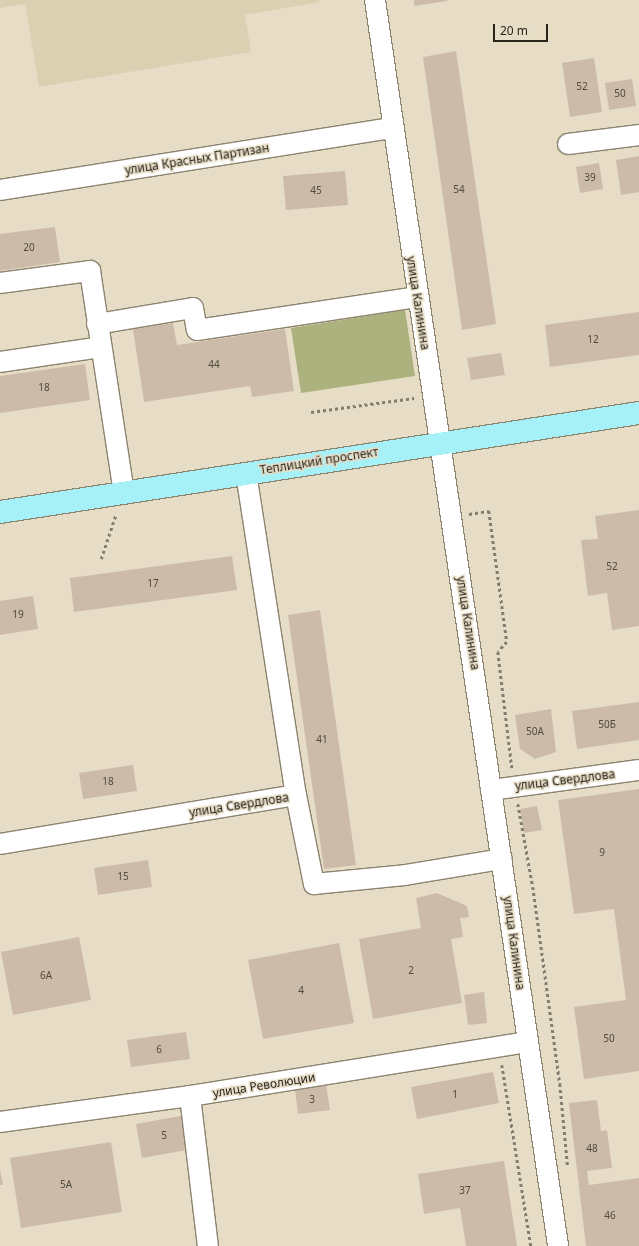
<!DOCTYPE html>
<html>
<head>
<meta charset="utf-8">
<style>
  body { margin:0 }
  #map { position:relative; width:639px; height:1246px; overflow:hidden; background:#e7ddc7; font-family:"Noto Sans",sans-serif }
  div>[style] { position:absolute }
  .built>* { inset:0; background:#dcd0b3 }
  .green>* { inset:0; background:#abb27d }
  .building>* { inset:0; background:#ccbba9 }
  .path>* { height:2.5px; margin-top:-1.25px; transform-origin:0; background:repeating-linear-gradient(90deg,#847d6f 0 3px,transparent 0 6px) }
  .roads { filter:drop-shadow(1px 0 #8c836f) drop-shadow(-1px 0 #8c836f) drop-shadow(0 1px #8c836f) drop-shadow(0 -1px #8c836f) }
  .minor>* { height:20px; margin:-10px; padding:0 10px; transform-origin:10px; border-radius:10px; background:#fff }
  .major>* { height:22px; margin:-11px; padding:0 11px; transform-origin:11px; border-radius:11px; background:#a6f0f7 }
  span { translate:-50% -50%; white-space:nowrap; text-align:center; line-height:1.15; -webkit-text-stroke:3px #e7ddc7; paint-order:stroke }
  .number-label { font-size:10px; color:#514a3f }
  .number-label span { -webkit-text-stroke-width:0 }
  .street-label { font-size:12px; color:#28241c }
  .scale { position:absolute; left:493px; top:24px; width:55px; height:18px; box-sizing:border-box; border:2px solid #28241c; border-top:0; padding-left:5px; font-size:12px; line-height:14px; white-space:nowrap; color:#28241c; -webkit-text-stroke:3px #e7ddc7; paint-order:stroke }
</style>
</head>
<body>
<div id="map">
  <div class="built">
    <i style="clip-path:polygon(0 0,319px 0,320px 2px,245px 15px,251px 52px,39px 87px,25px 4px,0 8px)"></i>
  </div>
  <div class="green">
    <i style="clip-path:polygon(405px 310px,415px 376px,301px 393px,291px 328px)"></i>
  </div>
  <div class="building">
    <i style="clip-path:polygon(414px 0,447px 0,447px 1px,414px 6px)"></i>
    <i style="clip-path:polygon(456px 51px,496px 324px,462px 330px,423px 57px)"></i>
    <i style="clip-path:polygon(594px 58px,602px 112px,570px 117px,562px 63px)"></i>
    <i style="clip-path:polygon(632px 79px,636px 106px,609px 110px,605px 83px)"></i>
    <i style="clip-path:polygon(639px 156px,639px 192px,621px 195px,616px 160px)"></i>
    <i style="clip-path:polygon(599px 163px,603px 189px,580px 193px,576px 167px)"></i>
    <i style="clip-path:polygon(345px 171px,348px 205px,286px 210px,283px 176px)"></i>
    <i style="clip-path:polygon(55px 227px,60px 262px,0 271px,0 234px)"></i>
    <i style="clip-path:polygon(639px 312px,639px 355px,550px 367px,545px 325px)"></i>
    <i style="clip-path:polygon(173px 323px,177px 345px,285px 329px,294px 391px,252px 397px,250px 386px,144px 402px,133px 329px)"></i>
    <i style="clip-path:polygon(501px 353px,505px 375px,471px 380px,467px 358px)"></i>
    <i style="clip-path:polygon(85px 364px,90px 400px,0 413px,0 376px)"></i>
    <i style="clip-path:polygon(639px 510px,639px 626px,612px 630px,607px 593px,588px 596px,581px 540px,598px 539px,595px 516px)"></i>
    <i style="clip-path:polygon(232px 556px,237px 590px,74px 612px,70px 578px)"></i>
    <i style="clip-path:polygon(33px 596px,38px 629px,0 635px,0 601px)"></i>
    <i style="clip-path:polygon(320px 610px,356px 865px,324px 869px,288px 615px)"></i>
    <i style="clip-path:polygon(639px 702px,639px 740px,577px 749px,572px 711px)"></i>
    <i style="clip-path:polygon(551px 709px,556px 752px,535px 759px,520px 749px,515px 715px)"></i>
    <i style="clip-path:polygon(133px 765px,137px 791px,83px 799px,79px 773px)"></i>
    <i style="clip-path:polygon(639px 789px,639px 1071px,584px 1079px,574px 1007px,626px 1000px,614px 909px,574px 914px,558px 800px)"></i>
    <i style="clip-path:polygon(537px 806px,542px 830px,524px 833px,520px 809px)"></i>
    <i style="clip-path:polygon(148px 860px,152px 887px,98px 895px,94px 868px)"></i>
    <i style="clip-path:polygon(437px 893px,467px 906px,469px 917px,460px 918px,463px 937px,451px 939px,462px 1003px,373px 1019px,359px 939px,421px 928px,416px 898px)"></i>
    <i style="clip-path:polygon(79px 937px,91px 1000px,13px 1015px,1px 952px)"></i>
    <i style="clip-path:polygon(339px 943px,354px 1023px,263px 1039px,248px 960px)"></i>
    <i style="clip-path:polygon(484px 992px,487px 1023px,468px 1025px,464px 995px)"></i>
    <i style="clip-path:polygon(186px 1032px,190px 1059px,131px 1067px,127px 1040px)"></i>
    <i style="clip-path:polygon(493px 1072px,499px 1103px,417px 1119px,411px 1087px)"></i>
    <i style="clip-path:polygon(326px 1085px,330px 1110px,298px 1114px,295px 1089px)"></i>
    <i style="clip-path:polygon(597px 1100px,601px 1131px,607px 1130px,612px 1168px,587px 1171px,589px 1185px,639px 1178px,639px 1246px,586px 1246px,569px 1103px)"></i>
    <i style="clip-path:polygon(186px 1115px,192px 1149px,142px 1158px,136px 1124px)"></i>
    <i style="clip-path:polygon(111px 1142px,122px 1212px,21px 1228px,10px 1158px)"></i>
    <i style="clip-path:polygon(504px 1161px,517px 1246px,466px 1246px,460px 1208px,424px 1214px,418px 1174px)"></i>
    <i style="clip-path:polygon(0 1170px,3px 1185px,0 1185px)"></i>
  </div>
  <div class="path">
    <i style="left:311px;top:412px;width:104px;rotate:-7.7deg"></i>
    <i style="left:469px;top:514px;width:20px;rotate:-9deg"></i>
    <i style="left:489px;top:511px;width:132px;rotate:82.2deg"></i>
    <i style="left:507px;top:642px;width:13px;rotate:132deg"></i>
    <i style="left:498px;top:652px;width:117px;rotate:83.1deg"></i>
    <i style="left:101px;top:559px;width:47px;rotate:-71.6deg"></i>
    <i style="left:518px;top:804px;width:84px;rotate:79.8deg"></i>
    <i style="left:533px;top:887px;width:199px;rotate:82.2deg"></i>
    <i style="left:560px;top:1084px;width:84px;rotate:84.6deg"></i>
    <i style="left:502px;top:1065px;width:183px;rotate:80.9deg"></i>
  </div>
  <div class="roads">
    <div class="minor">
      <i style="left:375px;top:0;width:1259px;rotate:81.64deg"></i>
      <i style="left:568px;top:144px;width:72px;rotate:-7.2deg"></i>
      <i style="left:0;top:190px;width:398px;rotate:-9deg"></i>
      <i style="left:0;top:283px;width:91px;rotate:-7.6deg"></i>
      <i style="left:90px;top:271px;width:225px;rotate:81.3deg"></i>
      <i style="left:97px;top:324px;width:97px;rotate:-9.5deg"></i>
      <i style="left:193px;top:308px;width:22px;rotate:80deg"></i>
      <i style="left:197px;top:330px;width:222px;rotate:-8.5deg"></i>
      <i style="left:0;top:362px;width:102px;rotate:-8.4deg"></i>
      <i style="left:246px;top:473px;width:326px;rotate:81.2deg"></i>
      <i style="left:491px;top:790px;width:149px;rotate:-7.7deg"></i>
      <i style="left:0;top:844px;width:300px;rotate:-9.4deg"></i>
      <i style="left:296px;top:795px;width:91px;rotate:78.6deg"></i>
      <i style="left:314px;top:884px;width:91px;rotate:-5.6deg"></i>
      <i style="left:405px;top:875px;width:98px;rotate:-9.4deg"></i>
      <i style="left:190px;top:1096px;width:151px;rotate:83.2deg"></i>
      <i style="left:0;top:1122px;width:192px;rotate:-7.8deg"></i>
      <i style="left:190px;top:1096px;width:342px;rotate:-9.1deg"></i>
    </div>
    <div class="major">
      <i style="left:0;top:512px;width:647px;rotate:-8.81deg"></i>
    </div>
  </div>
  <div class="number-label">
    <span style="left:582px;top:87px">52</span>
    <span style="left:620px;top:94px">50</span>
    <span style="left:590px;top:178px">39</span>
    <span style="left:459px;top:190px">54</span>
    <span style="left:316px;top:191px">45</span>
    <span style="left:29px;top:248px">20</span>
    <span style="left:593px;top:340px">12</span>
    <span style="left:214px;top:365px">44</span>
    <span style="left:44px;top:388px">18</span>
    <span style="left:612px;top:567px">52</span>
    <span style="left:153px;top:584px">17</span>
    <span style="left:18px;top:615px">19</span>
    <span style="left:607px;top:725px">50Б</span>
    <span style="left:535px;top:732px">50А</span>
    <span style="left:322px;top:740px">41</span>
    <span style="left:108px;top:782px">18</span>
    <span style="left:602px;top:853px">9</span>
    <span style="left:123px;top:877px">15</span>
    <span style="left:411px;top:971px">2</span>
    <span style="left:46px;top:976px">6А</span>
    <span style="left:301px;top:991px">4</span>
    <span style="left:609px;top:1039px">50</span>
    <span style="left:159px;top:1050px">6</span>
    <span style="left:455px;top:1095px">1</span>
    <span style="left:312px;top:1100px">3</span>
    <span style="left:164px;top:1136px">5</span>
    <span style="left:592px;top:1149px">48</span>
    <span style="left:66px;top:1185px">5А</span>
    <span style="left:465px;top:1191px">37</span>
    <span style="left:610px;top:1216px">46</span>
  </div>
  <div class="street-label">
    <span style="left:197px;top:159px;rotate:-9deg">улица Красных Партизан</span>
    <span style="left:418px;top:303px;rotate:81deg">улица Калинина</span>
    <span style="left:319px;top:461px;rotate:-9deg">Теплицкий проспект</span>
    <span style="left:468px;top:623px;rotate:81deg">улица Калинина</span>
    <span style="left:565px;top:780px;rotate:-7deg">улица Свердлова</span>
    <span style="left:239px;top:805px;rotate:-9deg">улица Свердлова</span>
    <span style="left:514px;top:943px;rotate:82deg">улица Калинина</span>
    <span style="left:264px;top:1085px;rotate:-9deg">улица Революции</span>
  </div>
  <div class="scale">20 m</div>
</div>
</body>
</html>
